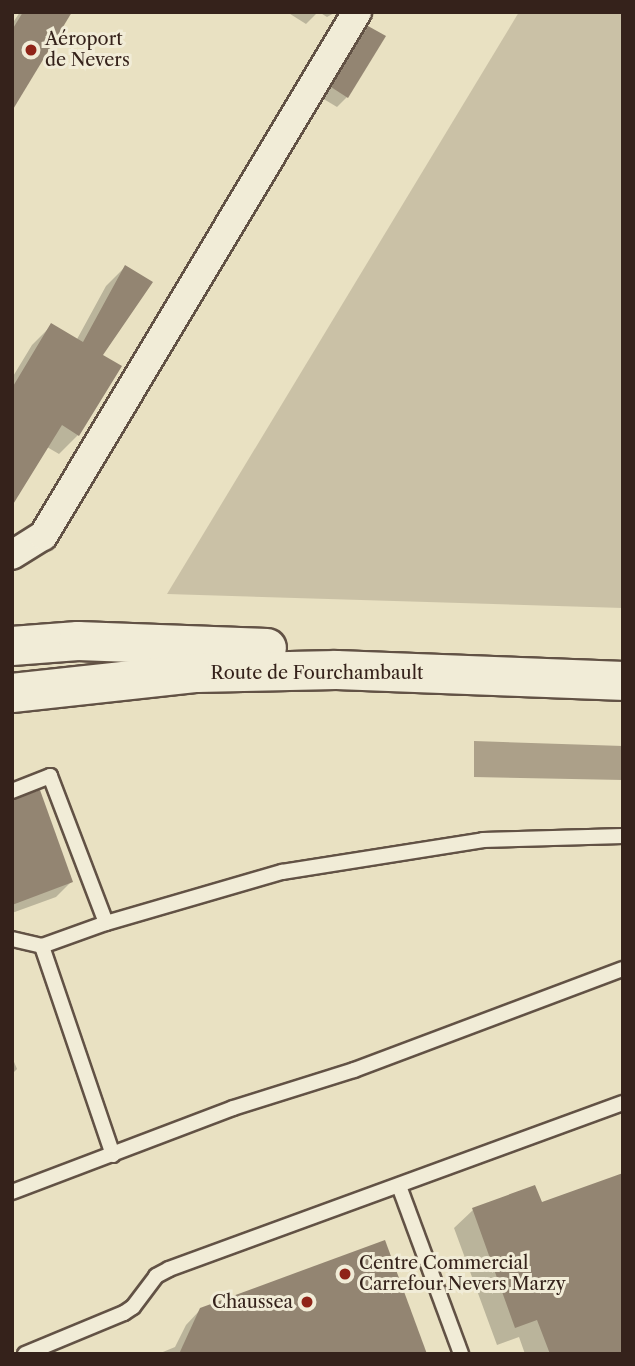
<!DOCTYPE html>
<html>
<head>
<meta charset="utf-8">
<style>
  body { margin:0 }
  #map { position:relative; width:635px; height:1366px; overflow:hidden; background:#e9e1c2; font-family:"Libre Caslon Text",serif }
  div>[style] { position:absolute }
  .green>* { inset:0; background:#cac1a6 }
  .water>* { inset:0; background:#aca089 }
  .shadow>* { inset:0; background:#0003 }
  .building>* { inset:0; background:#938572 }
  .roads { filter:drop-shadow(2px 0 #625245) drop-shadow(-2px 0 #625245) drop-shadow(0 2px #625245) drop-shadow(0 -2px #625245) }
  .service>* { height:14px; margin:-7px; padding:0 7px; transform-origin:7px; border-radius:7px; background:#f1ecd7 }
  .minor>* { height:28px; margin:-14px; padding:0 14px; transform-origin:14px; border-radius:14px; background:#f1ecd7 }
  .secondary>* { height:38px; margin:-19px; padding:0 19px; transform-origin:19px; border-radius:19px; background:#f1ecd7 }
  .dots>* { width:19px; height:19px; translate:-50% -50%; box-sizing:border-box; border:4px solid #f1ecd7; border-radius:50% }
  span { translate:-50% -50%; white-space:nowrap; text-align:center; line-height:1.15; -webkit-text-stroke:6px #f1ecd7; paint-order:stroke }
  .poi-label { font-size:18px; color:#35221b }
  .left { translate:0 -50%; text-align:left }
  .right { translate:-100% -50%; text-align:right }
  .street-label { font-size:18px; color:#35221b }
  .frame { position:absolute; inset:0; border:14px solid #35221b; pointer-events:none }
</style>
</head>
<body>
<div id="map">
  <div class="green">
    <i style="clip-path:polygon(519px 12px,623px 12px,623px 608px,167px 594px)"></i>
  </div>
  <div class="water">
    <i style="clip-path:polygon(474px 741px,623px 746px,623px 780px,474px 777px)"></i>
  </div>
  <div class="shadow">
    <i style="clip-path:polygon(20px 12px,70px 12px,12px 108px,12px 24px)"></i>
    <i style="clip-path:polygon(287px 12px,318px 12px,306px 24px)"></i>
    <i style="clip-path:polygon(319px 12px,336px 12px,327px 17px)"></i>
    <i style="clip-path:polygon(369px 28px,347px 97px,337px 107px,322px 98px,358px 38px)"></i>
    <i style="clip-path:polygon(125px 267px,78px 435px,59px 454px,47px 447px,12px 499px,12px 378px,32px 345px,52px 325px,76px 341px,106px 286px)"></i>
    <i style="clip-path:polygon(12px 802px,71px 882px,56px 897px,12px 913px)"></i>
    <i style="clip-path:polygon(12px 1057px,17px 1069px,12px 1074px)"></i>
    <i style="clip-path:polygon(473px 1210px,623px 1354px,525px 1354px,519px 1337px,497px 1345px,454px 1228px)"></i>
    <i style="clip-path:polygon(201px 1309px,425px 1354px,158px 1354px,175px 1347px,186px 1325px)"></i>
  </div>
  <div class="building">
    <i style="clip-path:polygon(23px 12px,72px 12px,12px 111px,12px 30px)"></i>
    <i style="clip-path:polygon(368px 26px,386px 36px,348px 98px,331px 87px)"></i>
    <i style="clip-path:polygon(125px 265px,153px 282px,103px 355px,122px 366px,79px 436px,62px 425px,12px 506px,12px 388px,51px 323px,83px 342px)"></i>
    <i style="clip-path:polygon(40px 790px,73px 882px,12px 905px,12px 800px)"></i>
    <i style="clip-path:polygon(623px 1173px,623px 1354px,550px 1354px,537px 1320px,515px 1328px,472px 1208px,535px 1185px,542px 1202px)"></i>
    <i style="clip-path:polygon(385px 1240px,427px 1354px,179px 1354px,200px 1308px)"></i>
  </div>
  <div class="roads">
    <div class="service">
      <i style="left:12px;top:791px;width:41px;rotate:-21.5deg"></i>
      <i style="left:50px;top:776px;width:157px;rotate:69.1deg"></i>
      <i style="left:12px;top:939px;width:31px;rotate:13deg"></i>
      <i style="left:113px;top:1155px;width:221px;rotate:-108.8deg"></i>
      <i style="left:42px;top:946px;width:68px;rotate:-19.8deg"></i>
      <i style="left:106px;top:923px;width:183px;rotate:-16.2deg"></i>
      <i style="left:282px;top:872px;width:204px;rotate:-9deg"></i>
      <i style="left:483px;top:840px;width:140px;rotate:-1.6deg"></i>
      <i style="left:399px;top:1186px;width:179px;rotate:69.7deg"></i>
      <i style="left:12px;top:1192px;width:236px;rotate:-20.8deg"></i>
      <i style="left:233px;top:1108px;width:127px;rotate:-17.4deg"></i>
      <i style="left:354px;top:1070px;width:287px;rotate:-20.6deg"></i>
      <i style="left:25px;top:1354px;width:107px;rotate:-22.5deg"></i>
      <i style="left:124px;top:1313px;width:11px;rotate:-34deg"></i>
      <i style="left:133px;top:1307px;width:39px;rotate:-53deg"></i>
      <i style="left:156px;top:1276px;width:15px;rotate:-28deg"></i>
      <i style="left:169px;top:1269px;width:483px;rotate:-20.1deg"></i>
    </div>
    <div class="minor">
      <i style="left:12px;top:555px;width:36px;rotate:-32deg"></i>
      <i style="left:43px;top:536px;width:611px;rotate:-59.07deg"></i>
    </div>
    <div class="secondary">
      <i style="left:12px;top:646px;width:66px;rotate:-4.3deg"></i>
      <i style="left:78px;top:641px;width:189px;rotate:2.1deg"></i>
      <i style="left:12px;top:693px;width:186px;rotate:-6.2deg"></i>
      <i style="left:197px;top:673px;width:139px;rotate:-1.2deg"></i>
      <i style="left:336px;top:670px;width:287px;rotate:2.2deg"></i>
    </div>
  </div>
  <div class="dots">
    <i style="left:31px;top:50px;background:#8f2418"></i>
    <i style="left:345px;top:1274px;background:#8f2418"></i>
    <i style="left:307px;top:1302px;background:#8f2418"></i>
  </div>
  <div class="poi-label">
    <span class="left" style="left:45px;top:50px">Aéroport<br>de Nevers</span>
    <span class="left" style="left:359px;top:1274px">Centre Commercial<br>Carrefour Nevers Marzy</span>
    <span class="right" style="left:293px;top:1302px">Chaussea</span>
  </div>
  <div class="street-label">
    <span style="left:317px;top:673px">Route de Fourchambault</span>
  </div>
  <div class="frame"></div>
</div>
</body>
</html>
